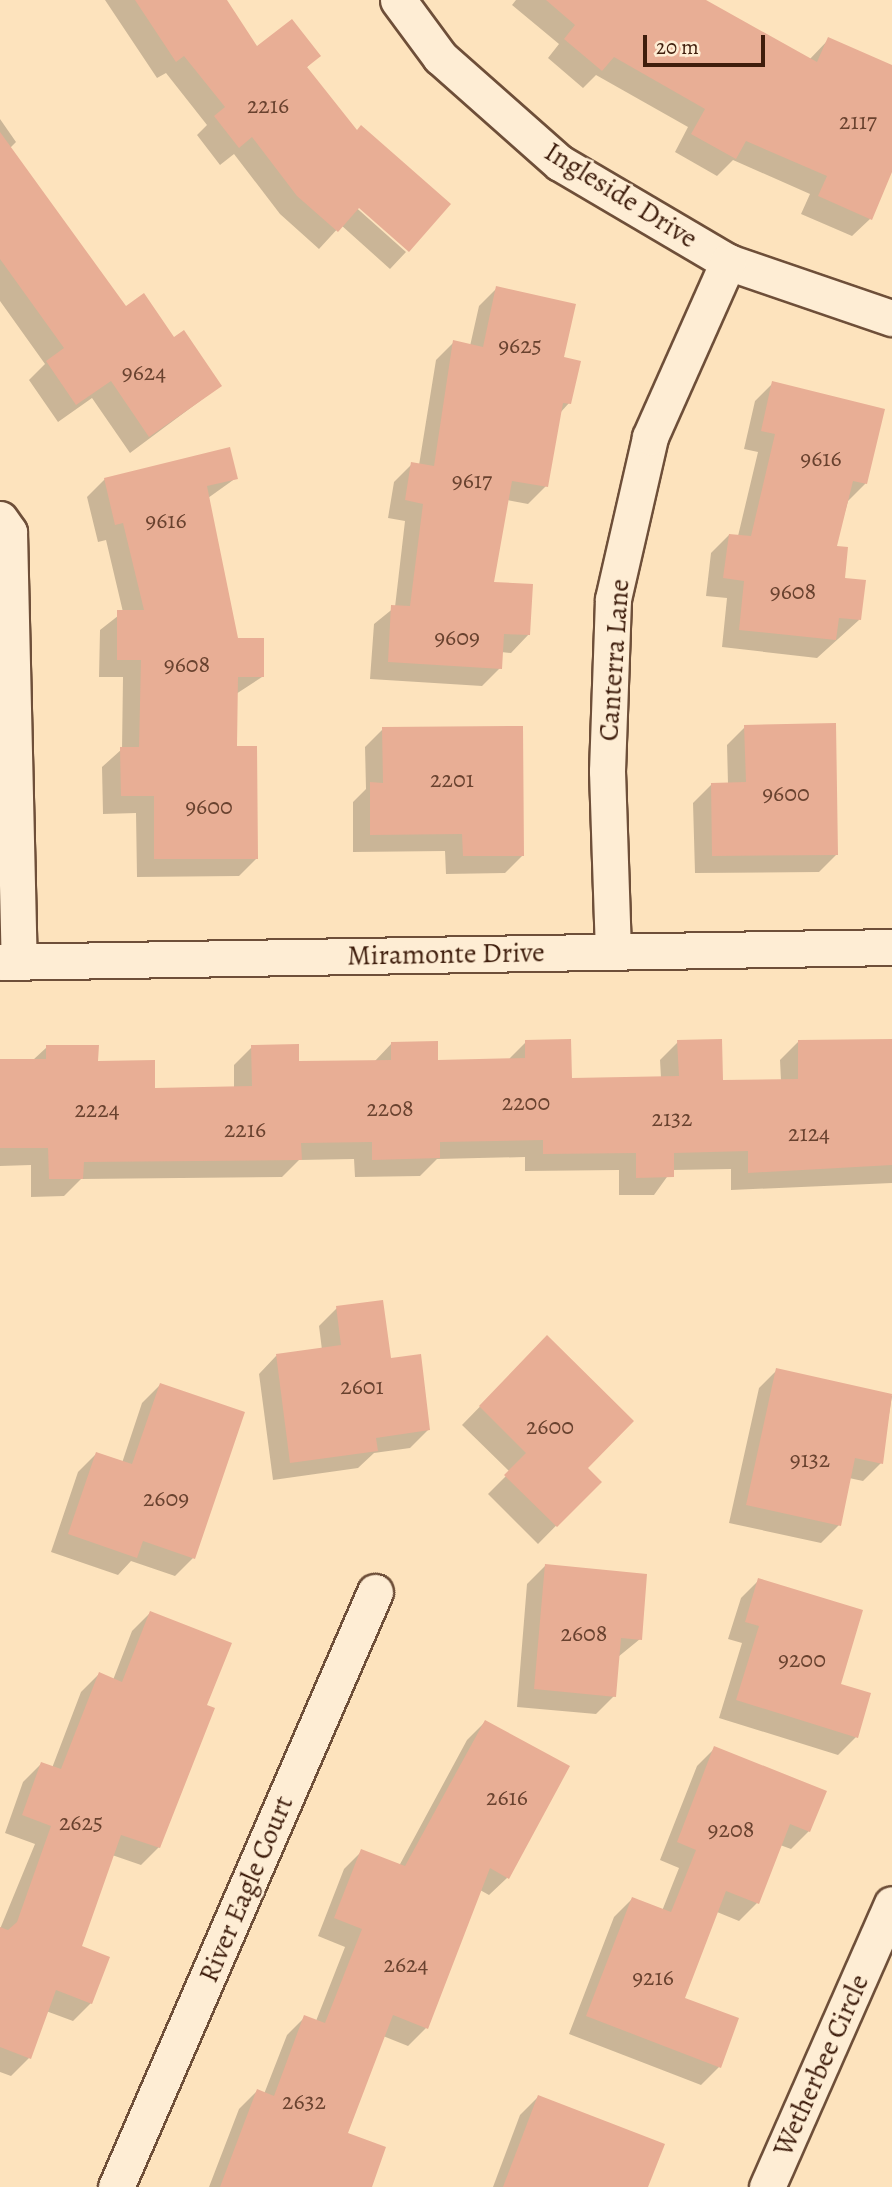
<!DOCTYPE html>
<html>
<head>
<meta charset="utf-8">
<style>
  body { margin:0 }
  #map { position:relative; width:892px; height:2187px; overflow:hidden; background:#fde3bd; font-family:Alegreya,serif }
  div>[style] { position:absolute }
  .shadow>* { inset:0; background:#0003 }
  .building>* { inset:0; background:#e8ae95 }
  .roads { filter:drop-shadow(2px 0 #6e4f39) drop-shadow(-2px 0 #6e4f39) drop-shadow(0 2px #6e4f39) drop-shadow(0 -2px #6e4f39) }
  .street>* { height:35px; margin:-17.5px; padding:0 17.5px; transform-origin:17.5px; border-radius:17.5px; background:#feedd4 }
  span { translate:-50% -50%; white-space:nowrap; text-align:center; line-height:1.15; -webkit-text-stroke:5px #feedd4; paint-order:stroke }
  .number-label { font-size:24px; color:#69422f }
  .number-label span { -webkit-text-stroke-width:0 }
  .street-label { font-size:28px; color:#3f1e0d }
  .scale { position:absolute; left:643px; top:35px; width:122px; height:32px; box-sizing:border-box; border:4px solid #3f1e0d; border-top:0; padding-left:9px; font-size:21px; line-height:24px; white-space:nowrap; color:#3f1e0d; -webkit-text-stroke:5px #feedd4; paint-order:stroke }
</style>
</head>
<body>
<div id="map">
  <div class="shadow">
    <i style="clip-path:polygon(105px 0,225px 0,257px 49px,318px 56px,306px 68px,351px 203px,406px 252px,390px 269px,341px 225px,319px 249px,280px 214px,234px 154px,220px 165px,197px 135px,207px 125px,166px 73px,157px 78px)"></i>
    <i style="clip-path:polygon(516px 0,703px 0,809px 60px,829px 39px,892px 68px,892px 168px,870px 219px,852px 236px,801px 214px,810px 194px,733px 160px,717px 176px,675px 152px,688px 127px,596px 75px,583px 88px,548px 58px,559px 44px,512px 5px)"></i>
    <i style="clip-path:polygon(0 119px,16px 142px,10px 148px,126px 308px,173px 339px,220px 386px,130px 453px,92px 398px,58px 422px,29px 380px,45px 364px,0 301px)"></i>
    <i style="clip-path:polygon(497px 288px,562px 358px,569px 403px,560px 413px,546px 486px,528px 504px,507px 500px,492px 584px,529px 634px,511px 653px,501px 652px,500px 668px,482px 686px,370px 679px,374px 624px,395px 607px,405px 521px,388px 518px,394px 482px,412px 464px,419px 465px,436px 360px,454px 342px,470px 346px,479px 306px)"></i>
    <i style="clip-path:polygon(773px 383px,866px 483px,848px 501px,835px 547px,859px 620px,817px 658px,722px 647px,727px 598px,706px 596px,711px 553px,729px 535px,738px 536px,758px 452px,744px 449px,755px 401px)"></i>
    <i style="clip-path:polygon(236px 478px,208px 498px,237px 639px,262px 677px,236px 694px,235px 748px,257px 858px,239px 876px,137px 877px,136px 813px,103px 814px,102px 767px,122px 749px,123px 677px,99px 677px,100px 630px,123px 612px,106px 540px,98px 542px,87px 497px,105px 479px)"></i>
    <i style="clip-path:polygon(745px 727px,837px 854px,819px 872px,695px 873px,693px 803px,711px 785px,728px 784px,727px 745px)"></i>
    <i style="clip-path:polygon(383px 729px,523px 855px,505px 873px,446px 874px,445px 851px,353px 852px,353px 802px,366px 789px,365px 747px)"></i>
    <i style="clip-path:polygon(892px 1040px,892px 1183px,731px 1190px,731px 1169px,672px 1170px,654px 1195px,619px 1195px,619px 1170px,525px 1171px,525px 1157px,437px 1159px,420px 1176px,355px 1177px,354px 1159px,299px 1160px,282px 1177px,81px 1179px,64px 1196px,31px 1197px,31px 1165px,0 1166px,0 1060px,33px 1060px,47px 1047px,153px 1090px,234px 1088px,234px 1065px,252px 1047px,298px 1063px,374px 1062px,392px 1043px,436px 1062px,508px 1060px,526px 1042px,570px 1080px,661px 1078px,660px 1060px,678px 1042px,722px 1082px,781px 1081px,780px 1060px,798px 1042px)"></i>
    <i style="clip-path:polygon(337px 1308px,390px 1360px,428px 1430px,410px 1448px,374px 1453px,358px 1468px,273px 1480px,259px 1374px,276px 1356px,322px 1350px,319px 1326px)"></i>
    <i style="clip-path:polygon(547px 1338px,586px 1468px,599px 1482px,538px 1544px,488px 1494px,510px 1472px,462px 1425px)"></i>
    <i style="clip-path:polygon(777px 1370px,892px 1396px,881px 1463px,863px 1481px,849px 1478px,839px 1525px,821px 1543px,729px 1523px,759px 1388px)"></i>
    <i style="clip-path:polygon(160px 1385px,193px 1558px,175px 1576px,131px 1561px,118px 1575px,51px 1552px,78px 1472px,96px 1454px,122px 1463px,142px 1403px)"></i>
    <i style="clip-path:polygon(545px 1566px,640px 1639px,618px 1657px,614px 1696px,596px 1714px,517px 1707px,527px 1584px)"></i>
    <i style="clip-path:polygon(759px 1580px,839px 1685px,856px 1737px,838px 1755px,719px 1718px,742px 1643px,728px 1639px,741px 1598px)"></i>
    <i style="clip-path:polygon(150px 1613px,205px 1706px,159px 1847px,141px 1865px,112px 1855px,80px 1947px,91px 2003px,73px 2021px,46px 2011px,29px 2058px,11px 2076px,0 2072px,0 1929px,35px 1844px,5px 1833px,23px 1782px,41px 1764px,52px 1768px,81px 1692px,99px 1674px,113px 1680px,132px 1631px)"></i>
    <i style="clip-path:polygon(485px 1722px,507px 1878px,489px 1895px,480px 1890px,426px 2028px,408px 2046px,383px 2036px,346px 2134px,366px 2187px,209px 2187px,239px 2109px,257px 2091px,264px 2094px,287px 2035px,305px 2017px,316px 2021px,345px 1947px,318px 1936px,344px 1869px,362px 1851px,399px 1866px,467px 1740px)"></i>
    <i style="clip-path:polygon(715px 1748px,809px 1831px,791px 1849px,780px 1845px,757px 1903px,739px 1921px,717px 1912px,682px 1999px,719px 2067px,701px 2085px,569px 2034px,614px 1917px,632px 1899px,662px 1911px,679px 1868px,660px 1860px,697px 1766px)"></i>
    <i style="clip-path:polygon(538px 2097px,646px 2187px,493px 2187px,520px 2115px)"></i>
  </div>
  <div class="building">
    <i style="clip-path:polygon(135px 0,227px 0,257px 46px,292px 19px,321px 56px,307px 67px,357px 130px,361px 125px,451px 204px,409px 252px,359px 208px,338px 232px,297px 196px,252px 137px,239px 148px,214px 116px,225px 107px,184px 56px,176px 62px)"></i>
    <i style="clip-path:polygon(546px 0,706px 0,817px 62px,828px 37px,892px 65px,892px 172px,872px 220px,818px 196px,827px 176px,746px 141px,736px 159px,691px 134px,705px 109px,614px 57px,602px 71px,564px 39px,575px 25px)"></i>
    <i style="clip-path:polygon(0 132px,126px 306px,144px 293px,174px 337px,184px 330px,222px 386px,149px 437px,111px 381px,76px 405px,46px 361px,64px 348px,0 259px)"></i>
    <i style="clip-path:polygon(496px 286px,576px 304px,564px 357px,581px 361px,571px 404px,563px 403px,548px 487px,512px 481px,494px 582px,533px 584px,530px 635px,504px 634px,502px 669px,388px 662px,391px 605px,410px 606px,423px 504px,405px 500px,411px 462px,434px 466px,453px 340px,483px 347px)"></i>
    <i style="clip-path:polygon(772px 381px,885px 409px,867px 484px,853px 481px,837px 546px,848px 547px,845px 578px,866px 580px,861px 620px,839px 618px,836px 640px,739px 630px,744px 581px,723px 578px,729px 534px,751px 536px,775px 434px,761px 431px)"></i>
    <i style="clip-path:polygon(230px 447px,238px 479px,207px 486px,238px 638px,264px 638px,264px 677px,238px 677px,237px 746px,257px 746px,258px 859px,154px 859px,154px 796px,121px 796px,120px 747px,139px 747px,141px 660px,117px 660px,117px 610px,144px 610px,123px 523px,115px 525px,104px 478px)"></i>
    <i style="clip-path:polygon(836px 723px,838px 855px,712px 856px,711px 783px,746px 782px,744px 725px)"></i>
    <i style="clip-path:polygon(523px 726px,524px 856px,463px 856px,462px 834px,370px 835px,370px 782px,383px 783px,382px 727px)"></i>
    <i style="clip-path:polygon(571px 1039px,572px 1078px,679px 1076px,677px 1040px,722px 1039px,723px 1080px,798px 1079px,798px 1040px,892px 1039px,892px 1165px,748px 1173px,748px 1151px,674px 1153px,674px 1177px,636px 1178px,636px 1153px,543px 1154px,543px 1140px,440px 1142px,440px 1158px,372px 1160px,372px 1142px,301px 1143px,302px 1160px,84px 1162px,83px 1179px,49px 1179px,48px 1148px,0 1148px,0 1059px,46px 1059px,46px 1045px,99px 1045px,98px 1061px,155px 1060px,155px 1088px,252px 1086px,251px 1045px,299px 1044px,299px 1061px,391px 1060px,391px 1042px,438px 1041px,438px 1060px,525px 1058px,525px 1040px)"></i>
    <i style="clip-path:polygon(383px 1300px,391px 1358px,421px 1354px,430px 1430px,376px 1438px,378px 1451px,290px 1463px,276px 1354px,341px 1345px,336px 1306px)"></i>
    <i style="clip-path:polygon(547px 1335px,634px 1421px,588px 1468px,602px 1482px,557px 1527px,504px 1475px,526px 1453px,479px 1406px)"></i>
    <i style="clip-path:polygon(776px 1368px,892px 1394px,883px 1464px,855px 1458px,841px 1526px,746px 1505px)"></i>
    <i style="clip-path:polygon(160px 1383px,245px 1412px,195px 1559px,143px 1541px,137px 1558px,68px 1534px,96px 1452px,132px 1464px)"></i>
    <i style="clip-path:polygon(545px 1564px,647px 1574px,642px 1640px,621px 1638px,616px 1697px,534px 1689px)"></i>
    <i style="clip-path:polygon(758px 1578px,863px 1610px,841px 1684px,871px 1693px,858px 1738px,736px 1700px,759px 1626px,745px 1622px)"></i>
    <i style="clip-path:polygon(150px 1611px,232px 1643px,207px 1705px,215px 1708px,160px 1848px,121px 1835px,82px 1946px,110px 1957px,92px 2004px,56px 1990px,31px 2059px,0 2047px,0 1927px,8px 1930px,17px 1922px,51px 1826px,22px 1815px,41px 1762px,61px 1769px,99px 1672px,122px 1682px)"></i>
    <i style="clip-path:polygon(485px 1720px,570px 1766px,509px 1879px,490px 1868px,428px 2029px,393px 2015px,348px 2133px,386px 2147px,372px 2187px,220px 2187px,257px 2089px,274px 2096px,304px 2015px,325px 2023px,362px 1929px,334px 1918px,361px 1849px,405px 1866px)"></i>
    <i style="clip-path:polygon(714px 1746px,827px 1791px,810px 1832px,790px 1824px,759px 1904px,726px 1891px,685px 1998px,739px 2018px,721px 2068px,586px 2016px,632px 1897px,671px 1912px,696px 1850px,677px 1842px)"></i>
    <i style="clip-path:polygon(538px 2095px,665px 2144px,648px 2187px,503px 2187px)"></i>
  </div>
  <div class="roads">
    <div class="street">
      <i style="left:398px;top:0;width:71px;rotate:53.6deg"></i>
      <i style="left:440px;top:57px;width:160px;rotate:41.5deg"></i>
      <i style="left:560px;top:163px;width:195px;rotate:30.5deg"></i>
      <i style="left:728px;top:262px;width:173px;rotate:18.9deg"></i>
      <i style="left:0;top:519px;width:16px;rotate:55deg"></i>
      <i style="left:9px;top:532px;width:430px;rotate:88.7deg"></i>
      <i style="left:613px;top:952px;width:181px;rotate:-91.9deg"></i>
      <i style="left:607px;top:771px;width:172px;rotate:-88deg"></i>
      <i style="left:613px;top:599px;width:166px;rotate:-77.1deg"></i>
      <i style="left:650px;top:437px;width:192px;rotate:-66deg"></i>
      <i style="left:0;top:962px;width:892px;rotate:-0.96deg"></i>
      <i style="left:116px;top:2187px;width:649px;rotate:-66.48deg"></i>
      <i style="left:767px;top:2187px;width:309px;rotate:-66.2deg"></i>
    </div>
  </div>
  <div class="number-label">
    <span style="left:268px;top:106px">2216</span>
    <span style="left:858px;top:122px">2117</span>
    <span style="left:520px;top:346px">9625</span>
    <span style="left:144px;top:373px">9624</span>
    <span style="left:821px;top:459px">9616</span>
    <span style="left:472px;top:481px">9617</span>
    <span style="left:166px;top:521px">9616</span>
    <span style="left:793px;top:592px">9608</span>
    <span style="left:457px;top:638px">9609</span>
    <span style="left:187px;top:665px">9608</span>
    <span style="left:452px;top:780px">2201</span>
    <span style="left:786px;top:794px">9600</span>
    <span style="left:209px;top:807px">9600</span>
    <span style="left:526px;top:1103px">2200</span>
    <span style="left:390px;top:1109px">2208</span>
    <span style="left:97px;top:1110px">2224</span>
    <span style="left:672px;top:1119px">2132</span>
    <span style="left:245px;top:1130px">2216</span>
    <span style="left:809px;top:1134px">2124</span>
    <span style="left:362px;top:1387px">2601</span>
    <span style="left:550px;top:1427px">2600</span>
    <span style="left:810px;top:1460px">9132</span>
    <span style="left:166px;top:1499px">2609</span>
    <span style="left:584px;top:1634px">2608</span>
    <span style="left:802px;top:1660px">9200</span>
    <span style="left:507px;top:1798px">2616</span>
    <span style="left:81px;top:1823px">2625</span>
    <span style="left:731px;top:1830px">9208</span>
    <span style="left:406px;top:1965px">2624</span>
    <span style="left:653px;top:1978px">9216</span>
    <span style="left:304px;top:2102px">2632</span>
  </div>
  <div class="street-label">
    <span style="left:621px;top:195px;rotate:32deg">Ingleside Drive</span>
    <span style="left:614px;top:660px;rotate:-86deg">Canterra Lane</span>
    <span style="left:446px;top:954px;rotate:-1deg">Miramonte Drive</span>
    <span style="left:246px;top:1889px;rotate:-67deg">River Eagle Court</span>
    <span style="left:821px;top:2065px;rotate:-66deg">Wetherbee Circle</span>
  </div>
  <div class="scale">20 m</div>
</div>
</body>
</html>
